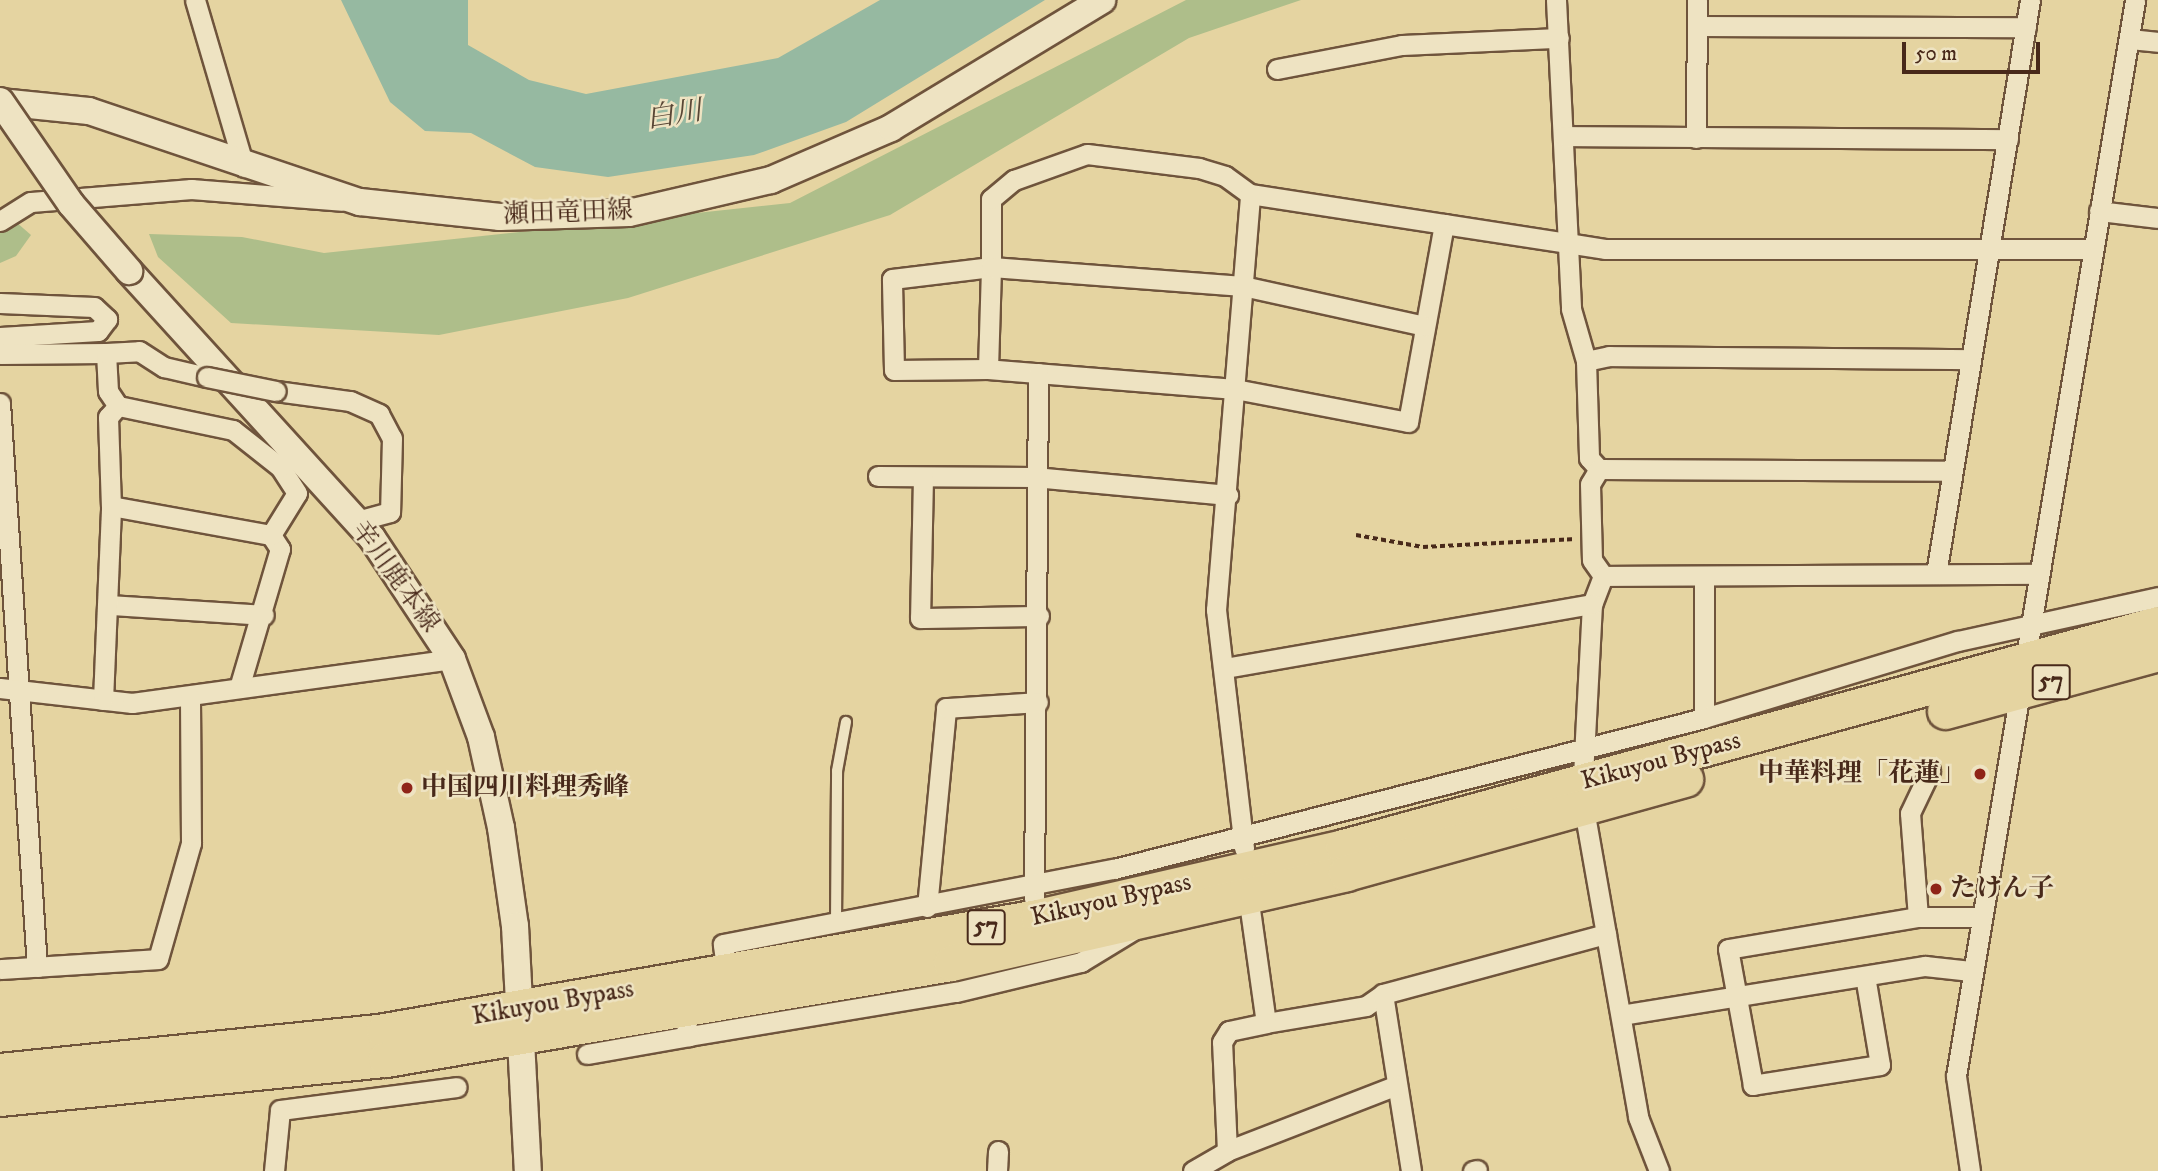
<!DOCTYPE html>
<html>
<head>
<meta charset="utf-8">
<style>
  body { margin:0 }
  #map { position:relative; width:2158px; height:1171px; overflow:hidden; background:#e5d4a1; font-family:"IM FELL DW Pica","Noto Serif JP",serif }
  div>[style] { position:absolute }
  .green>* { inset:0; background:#aebe8a }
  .water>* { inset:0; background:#96b9a1 }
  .path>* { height:3.5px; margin-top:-1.75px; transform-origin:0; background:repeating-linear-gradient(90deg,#48291a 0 5px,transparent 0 8.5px) }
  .roads { filter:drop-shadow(2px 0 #6f543c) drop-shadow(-2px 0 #6f543c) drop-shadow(0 2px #6f543c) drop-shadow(0 -2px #6f543c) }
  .lane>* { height:10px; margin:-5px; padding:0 5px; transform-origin:5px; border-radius:5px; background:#eee3c2 }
  .street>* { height:19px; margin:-9.5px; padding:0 9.5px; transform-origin:9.5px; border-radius:9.5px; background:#eee3c2 }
  .secondary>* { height:26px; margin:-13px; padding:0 13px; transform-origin:13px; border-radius:13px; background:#eee3c2 }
  .highway>* { height:35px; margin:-17.5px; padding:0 17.5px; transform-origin:17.5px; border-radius:17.5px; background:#e5d4a1 }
  .bridges { filter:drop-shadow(2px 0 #6f543c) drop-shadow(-2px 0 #6f543c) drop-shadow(0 2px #6f543c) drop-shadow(0 -2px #6f543c) }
  .street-bridge>* { height:19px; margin:-9.5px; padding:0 9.5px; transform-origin:9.5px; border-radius:9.5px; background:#eee3c2 }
  .secondary-bridge>* { height:26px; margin:-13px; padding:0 13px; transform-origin:13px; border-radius:13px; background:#eee3c2 }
  .dots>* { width:19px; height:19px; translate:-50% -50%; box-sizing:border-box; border:4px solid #eee3c2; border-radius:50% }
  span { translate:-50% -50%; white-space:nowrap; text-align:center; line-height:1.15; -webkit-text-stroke:5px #eee3c2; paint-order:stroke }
  .shield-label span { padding:2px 5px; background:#eee3c2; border:2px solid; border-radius:5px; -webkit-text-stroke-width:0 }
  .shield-label { font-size:24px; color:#48291a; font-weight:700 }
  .street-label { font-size:26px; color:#48291a }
  .poi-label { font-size:26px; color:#48291a; font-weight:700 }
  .right { translate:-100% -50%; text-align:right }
  .left { translate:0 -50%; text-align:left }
  .water-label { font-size:28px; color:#584635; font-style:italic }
  .scale { position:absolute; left:1902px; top:42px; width:138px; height:32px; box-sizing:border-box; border:4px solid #48291a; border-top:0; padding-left:9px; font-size:21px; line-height:24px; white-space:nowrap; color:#48291a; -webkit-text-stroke:5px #eee3c2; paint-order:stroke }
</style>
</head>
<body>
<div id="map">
  <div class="green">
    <i style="clip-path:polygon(1186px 0,1301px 0,1189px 38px,890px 215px,628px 298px,439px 335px,231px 323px,158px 257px,149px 234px,242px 237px,324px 253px,790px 203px)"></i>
    <i style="clip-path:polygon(0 208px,31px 235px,16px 256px,0 263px)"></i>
  </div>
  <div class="water">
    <i style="clip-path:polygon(341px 0,468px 0,468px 45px,529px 80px,586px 94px,778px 58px,880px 0,1045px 0,846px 122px,754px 155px,608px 177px,535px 167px,471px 133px,425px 131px,390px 102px)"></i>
  </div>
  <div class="path">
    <i style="left:1356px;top:535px;width:68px;rotate:10.2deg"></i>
    <i style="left:1423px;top:547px;width:153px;rotate:-3deg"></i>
  </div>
  <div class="roads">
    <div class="lane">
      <i style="left:836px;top:924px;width:153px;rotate:-89.6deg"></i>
      <i style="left:837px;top:771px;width:50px;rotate:-79.6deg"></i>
    </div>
    <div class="street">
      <i style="left:195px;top:0;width:174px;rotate:73.6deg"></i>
      <i style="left:1556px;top:0;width:309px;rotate:87.2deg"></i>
      <i style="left:1571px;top:309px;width:54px;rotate:73.9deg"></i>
      <i style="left:1586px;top:361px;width:97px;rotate:88.2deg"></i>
      <i style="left:1589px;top:458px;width:15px;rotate:48deg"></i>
      <i style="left:1599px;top:469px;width:352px;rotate:0.3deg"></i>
      <i style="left:1697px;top:26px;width:329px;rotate:0.2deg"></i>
      <i style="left:2130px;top:39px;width:28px;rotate:6deg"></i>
      <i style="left:1277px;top:69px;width:127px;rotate:-10.9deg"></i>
      <i style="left:1402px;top:45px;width:157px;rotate:-2.6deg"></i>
      <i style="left:1564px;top:136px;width:444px;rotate:0.4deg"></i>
      <i style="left:1696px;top:138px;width:138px;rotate:-89.6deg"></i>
      <i style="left:2099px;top:211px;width:59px;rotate:6.8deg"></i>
      <i style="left:0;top:221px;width:36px;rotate:-32deg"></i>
      <i style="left:31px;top:202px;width:161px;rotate:-4.6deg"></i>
      <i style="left:191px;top:189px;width:151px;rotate:4.5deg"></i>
      <i style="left:1444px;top:224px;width:201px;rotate:100.3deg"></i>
      <i style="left:1408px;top:422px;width:176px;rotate:-169.2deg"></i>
      <i style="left:1235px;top:389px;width:248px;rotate:-175.4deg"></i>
      <i style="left:988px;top:369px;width:94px;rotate:179.4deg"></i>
      <i style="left:894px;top:370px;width:91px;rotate:-91.3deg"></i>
      <i style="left:892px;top:279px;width:100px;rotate:-6.9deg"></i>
      <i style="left:991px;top:267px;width:68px;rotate:-90deg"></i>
      <i style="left:991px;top:199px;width:30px;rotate:-40deg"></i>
      <i style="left:1014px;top:180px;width:77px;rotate:-19.6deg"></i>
      <i style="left:1087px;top:154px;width:113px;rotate:7.1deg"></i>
      <i style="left:1199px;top:168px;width:27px;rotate:17deg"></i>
      <i style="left:1225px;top:176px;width:31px;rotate:36deg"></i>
      <i style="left:1250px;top:194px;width:196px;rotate:8.8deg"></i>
      <i style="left:1444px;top:224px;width:124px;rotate:8.8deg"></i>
      <i style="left:1567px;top:243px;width:38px;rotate:9deg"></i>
      <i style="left:1605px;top:249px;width:488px"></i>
      <i style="left:0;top:303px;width:94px;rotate:2.4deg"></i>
      <i style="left:94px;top:307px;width:18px;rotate:43deg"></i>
      <i style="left:107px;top:319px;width:15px;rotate:127deg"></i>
      <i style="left:98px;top:331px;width:98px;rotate:176.5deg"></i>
      <i style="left:0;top:354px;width:106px;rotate:-0.5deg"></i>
      <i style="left:1586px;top:361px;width:24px;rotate:-12deg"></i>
      <i style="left:1609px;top:356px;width:360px;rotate:0.5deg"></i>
      <i style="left:988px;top:369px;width:102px;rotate:-88.3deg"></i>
      <i style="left:991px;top:267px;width:253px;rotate:4.3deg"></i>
      <i style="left:1243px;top:286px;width:186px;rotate:12.4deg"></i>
      <i style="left:276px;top:391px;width:75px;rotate:7.7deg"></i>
      <i style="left:350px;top:401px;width:32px;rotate:24deg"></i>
      <i style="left:379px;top:414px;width:27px;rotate:62deg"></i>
      <i style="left:392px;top:438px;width:74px;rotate:91.5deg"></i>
      <i style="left:390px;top:512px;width:35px;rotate:165deg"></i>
      <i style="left:0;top:403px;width:565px;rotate:86.25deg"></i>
      <i style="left:118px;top:406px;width:18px;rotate:-124deg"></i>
      <i style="left:108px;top:391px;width:38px;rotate:-93deg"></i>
      <i style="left:106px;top:353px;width:33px;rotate:-3deg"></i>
      <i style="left:139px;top:351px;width:30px;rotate:33deg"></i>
      <i style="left:164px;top:367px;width:44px;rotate:13.1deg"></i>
      <i style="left:1599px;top:469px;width:17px;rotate:121deg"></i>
      <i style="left:1590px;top:484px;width:76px;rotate:88.5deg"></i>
      <i style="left:1592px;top:560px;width:19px;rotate:55deg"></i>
      <i style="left:1603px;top:576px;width:30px;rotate:111deg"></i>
      <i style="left:1592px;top:604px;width:194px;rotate:93deg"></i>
      <i style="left:1582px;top:798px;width:324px;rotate:80deg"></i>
      <i style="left:1638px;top:1117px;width:58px;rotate:68.7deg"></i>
      <i style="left:878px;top:476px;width:156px;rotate:0.4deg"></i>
      <i style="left:1034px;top:477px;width:195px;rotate:5.3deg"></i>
      <i style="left:923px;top:477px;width:141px;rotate:91.2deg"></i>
      <i style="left:920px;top:618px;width:119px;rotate:-1deg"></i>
      <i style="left:1936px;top:574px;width:582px;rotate:-80.7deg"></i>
      <i style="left:1603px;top:576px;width:436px;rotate:-0.3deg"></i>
      <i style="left:1704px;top:576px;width:142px;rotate:90deg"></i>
      <i style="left:110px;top:605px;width:154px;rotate:3.7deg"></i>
      <i style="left:1225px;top:668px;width:373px;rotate:-9.9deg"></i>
      <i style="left:0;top:688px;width:133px;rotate:6.5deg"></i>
      <i style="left:132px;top:703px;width:323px;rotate:-7.8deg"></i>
      <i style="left:239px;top:688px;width:145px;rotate:-73.6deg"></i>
      <i style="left:280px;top:549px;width:17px;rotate:-123deg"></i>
      <i style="left:103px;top:700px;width:194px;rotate:-87.6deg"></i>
      <i style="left:111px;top:506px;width:163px;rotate:10.3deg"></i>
      <i style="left:271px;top:535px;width:49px;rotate:-58.2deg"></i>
      <i style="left:297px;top:493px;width:31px;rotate:-123deg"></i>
      <i style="left:280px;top:467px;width:60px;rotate:-141.8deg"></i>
      <i style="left:233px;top:430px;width:117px;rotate:-168.2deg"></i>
      <i style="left:118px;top:406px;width:15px;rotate:132deg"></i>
      <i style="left:108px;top:417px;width:89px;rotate:88.1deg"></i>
      <i style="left:1244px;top:848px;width:240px;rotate:-96.7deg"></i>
      <i style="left:1216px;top:610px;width:417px;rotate:-85.3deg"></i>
      <i style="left:1247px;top:888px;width:136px;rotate:82deg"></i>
      <i style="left:1266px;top:1023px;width:101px;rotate:-9.6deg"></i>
      <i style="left:1366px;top:1006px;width:21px;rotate:-35deg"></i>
      <i style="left:1383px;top:994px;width:231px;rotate:-15.1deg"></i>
      <i style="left:1034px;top:899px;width:526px;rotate:-89.56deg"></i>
      <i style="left:927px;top:907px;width:200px;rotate:-84.5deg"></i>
      <i style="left:946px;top:708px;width:92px;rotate:-3.7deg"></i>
      <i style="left:1918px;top:917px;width:104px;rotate:-94.4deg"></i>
      <i style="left:1910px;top:813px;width:47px;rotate:-64.5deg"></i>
      <i style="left:0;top:969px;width:158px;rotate:-3.6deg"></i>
      <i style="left:158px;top:959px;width:121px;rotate:-74.1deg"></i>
      <i style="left:191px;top:843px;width:145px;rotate:-90.4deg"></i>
      <i style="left:727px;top:974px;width:30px;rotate:-98deg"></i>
      <i style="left:723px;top:944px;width:398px;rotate:-10.9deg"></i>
      <i style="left:1114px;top:869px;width:609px;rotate:-14.36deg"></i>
      <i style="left:1704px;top:718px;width:265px;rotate:-16.9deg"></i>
      <i style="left:1958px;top:641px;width:205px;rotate:-12.4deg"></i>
      <i style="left:1865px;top:976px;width:90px;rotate:80.4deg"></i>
      <i style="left:1880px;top:1065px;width:129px;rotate:171.1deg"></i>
      <i style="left:1753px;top:1085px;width:138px;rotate:-100.4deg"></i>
      <i style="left:1728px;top:949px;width:193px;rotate:-9.6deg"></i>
      <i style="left:1918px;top:917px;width:64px"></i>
      <i style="left:1383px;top:994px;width:179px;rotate:81deg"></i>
      <i style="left:683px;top:1011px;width:26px;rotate:77deg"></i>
      <i style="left:689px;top:1036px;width:271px;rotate:-9.4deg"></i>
      <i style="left:956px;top:992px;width:129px;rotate:-13.5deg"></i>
      <i style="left:1081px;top:962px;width:63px;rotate:-31.4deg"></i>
      <i style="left:1621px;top:1015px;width:308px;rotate:-9.2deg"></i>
      <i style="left:1925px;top:966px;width:46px;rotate:6.2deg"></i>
      <i style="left:587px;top:1054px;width:104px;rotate:-10deg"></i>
      <i style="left:1227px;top:1151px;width:182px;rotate:-21.2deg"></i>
      <i style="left:274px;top:1171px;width:61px;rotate:-84.4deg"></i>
      <i style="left:280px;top:1110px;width:178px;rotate:-7.4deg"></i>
      <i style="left:997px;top:1171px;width:20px;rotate:-87deg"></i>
      <i style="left:1193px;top:1171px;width:39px;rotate:-30deg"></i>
      <i style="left:1227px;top:1151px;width:109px;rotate:-92.6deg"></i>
      <i style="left:1222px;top:1042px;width:13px;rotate:-58deg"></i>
      <i style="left:1229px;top:1031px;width:38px;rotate:-12deg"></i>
      <i style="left:1473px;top:1171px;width:4px;rotate:-14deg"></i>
      <i style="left:1970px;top:1171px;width:96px;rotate:-98.4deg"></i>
      <i style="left:1956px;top:1076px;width:1091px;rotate:-80.55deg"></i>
    </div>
    <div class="secondary">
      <i style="left:0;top:102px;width:89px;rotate:5.8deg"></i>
      <i style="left:89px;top:111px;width:286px;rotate:18.6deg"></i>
      <i style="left:360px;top:202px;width:141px;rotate:6.1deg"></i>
      <i style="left:500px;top:217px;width:129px;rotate:-1.8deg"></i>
      <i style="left:629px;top:213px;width:146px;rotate:-13.1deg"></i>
      <i style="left:771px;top:180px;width:131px;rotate:-23.4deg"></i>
      <i style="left:891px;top:128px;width:247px;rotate:-31.2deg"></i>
      <i style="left:129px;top:271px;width:361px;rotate:47.7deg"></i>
      <i style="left:372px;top:538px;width:145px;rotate:56.5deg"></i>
      <i style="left:452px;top:659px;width:83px;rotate:69.6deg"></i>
      <i style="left:481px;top:737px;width:93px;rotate:77.6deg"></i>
      <i style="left:501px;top:828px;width:99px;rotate:81.9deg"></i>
      <i style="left:515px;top:926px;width:245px;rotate:87deg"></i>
    </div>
    <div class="highway">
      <i style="left:1945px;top:711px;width:221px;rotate:-15.2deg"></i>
      <i style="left:0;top:1071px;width:386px;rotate:-5.9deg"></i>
      <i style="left:384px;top:1031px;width:664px;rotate:-9.89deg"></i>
      <i style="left:1038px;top:917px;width:313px;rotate:-12.9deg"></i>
      <i style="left:1343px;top:847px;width:845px;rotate:-15.3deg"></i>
      <i style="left:0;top:1098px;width:388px;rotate:-5.8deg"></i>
      <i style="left:386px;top:1059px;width:573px;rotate:-9.64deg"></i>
      <i style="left:951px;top:963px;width:405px;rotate:-12.8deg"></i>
      <i style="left:1346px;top:873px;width:352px;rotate:-15.5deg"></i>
    </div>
  </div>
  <div class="bridges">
    <div class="street-bridge">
      <i style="left:207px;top:377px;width:70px;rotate:11.5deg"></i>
    </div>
    <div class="secondary-bridge">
      <i style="left:0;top:101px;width:125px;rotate:55.4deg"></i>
      <i style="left:71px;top:204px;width:89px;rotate:49.1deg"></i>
    </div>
  </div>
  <div class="dots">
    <i style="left:1980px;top:774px;background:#8f2418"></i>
    <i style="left:407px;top:788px;background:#8f2418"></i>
    <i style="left:1936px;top:889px;background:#8f2418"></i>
  </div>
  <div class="shield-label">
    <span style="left:2051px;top:682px">57</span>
    <span style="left:986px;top:927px">57</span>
  </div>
  <div class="street-label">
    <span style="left:568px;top:213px;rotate:-2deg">瀬田竜田線</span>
    <span style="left:395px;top:577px;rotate:54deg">辛川鹿本線</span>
    <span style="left:1661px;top:761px;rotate:-15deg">Kikuyou Bypass</span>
    <span style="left:1111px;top:900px;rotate:-13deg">Kikuyou Bypass</span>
    <span style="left:553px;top:1003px;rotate:-10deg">Kikuyou Bypass</span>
  </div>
  <div class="poi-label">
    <span class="right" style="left:1966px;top:774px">中華料理「花蓮」</span>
    <span class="left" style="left:421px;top:788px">中国四川料理秀峰</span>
    <span class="left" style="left:1950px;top:889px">たけん子</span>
  </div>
  <div class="water-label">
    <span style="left:674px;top:115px;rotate:-9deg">白川</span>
  </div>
  <div class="scale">50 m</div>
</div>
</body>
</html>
